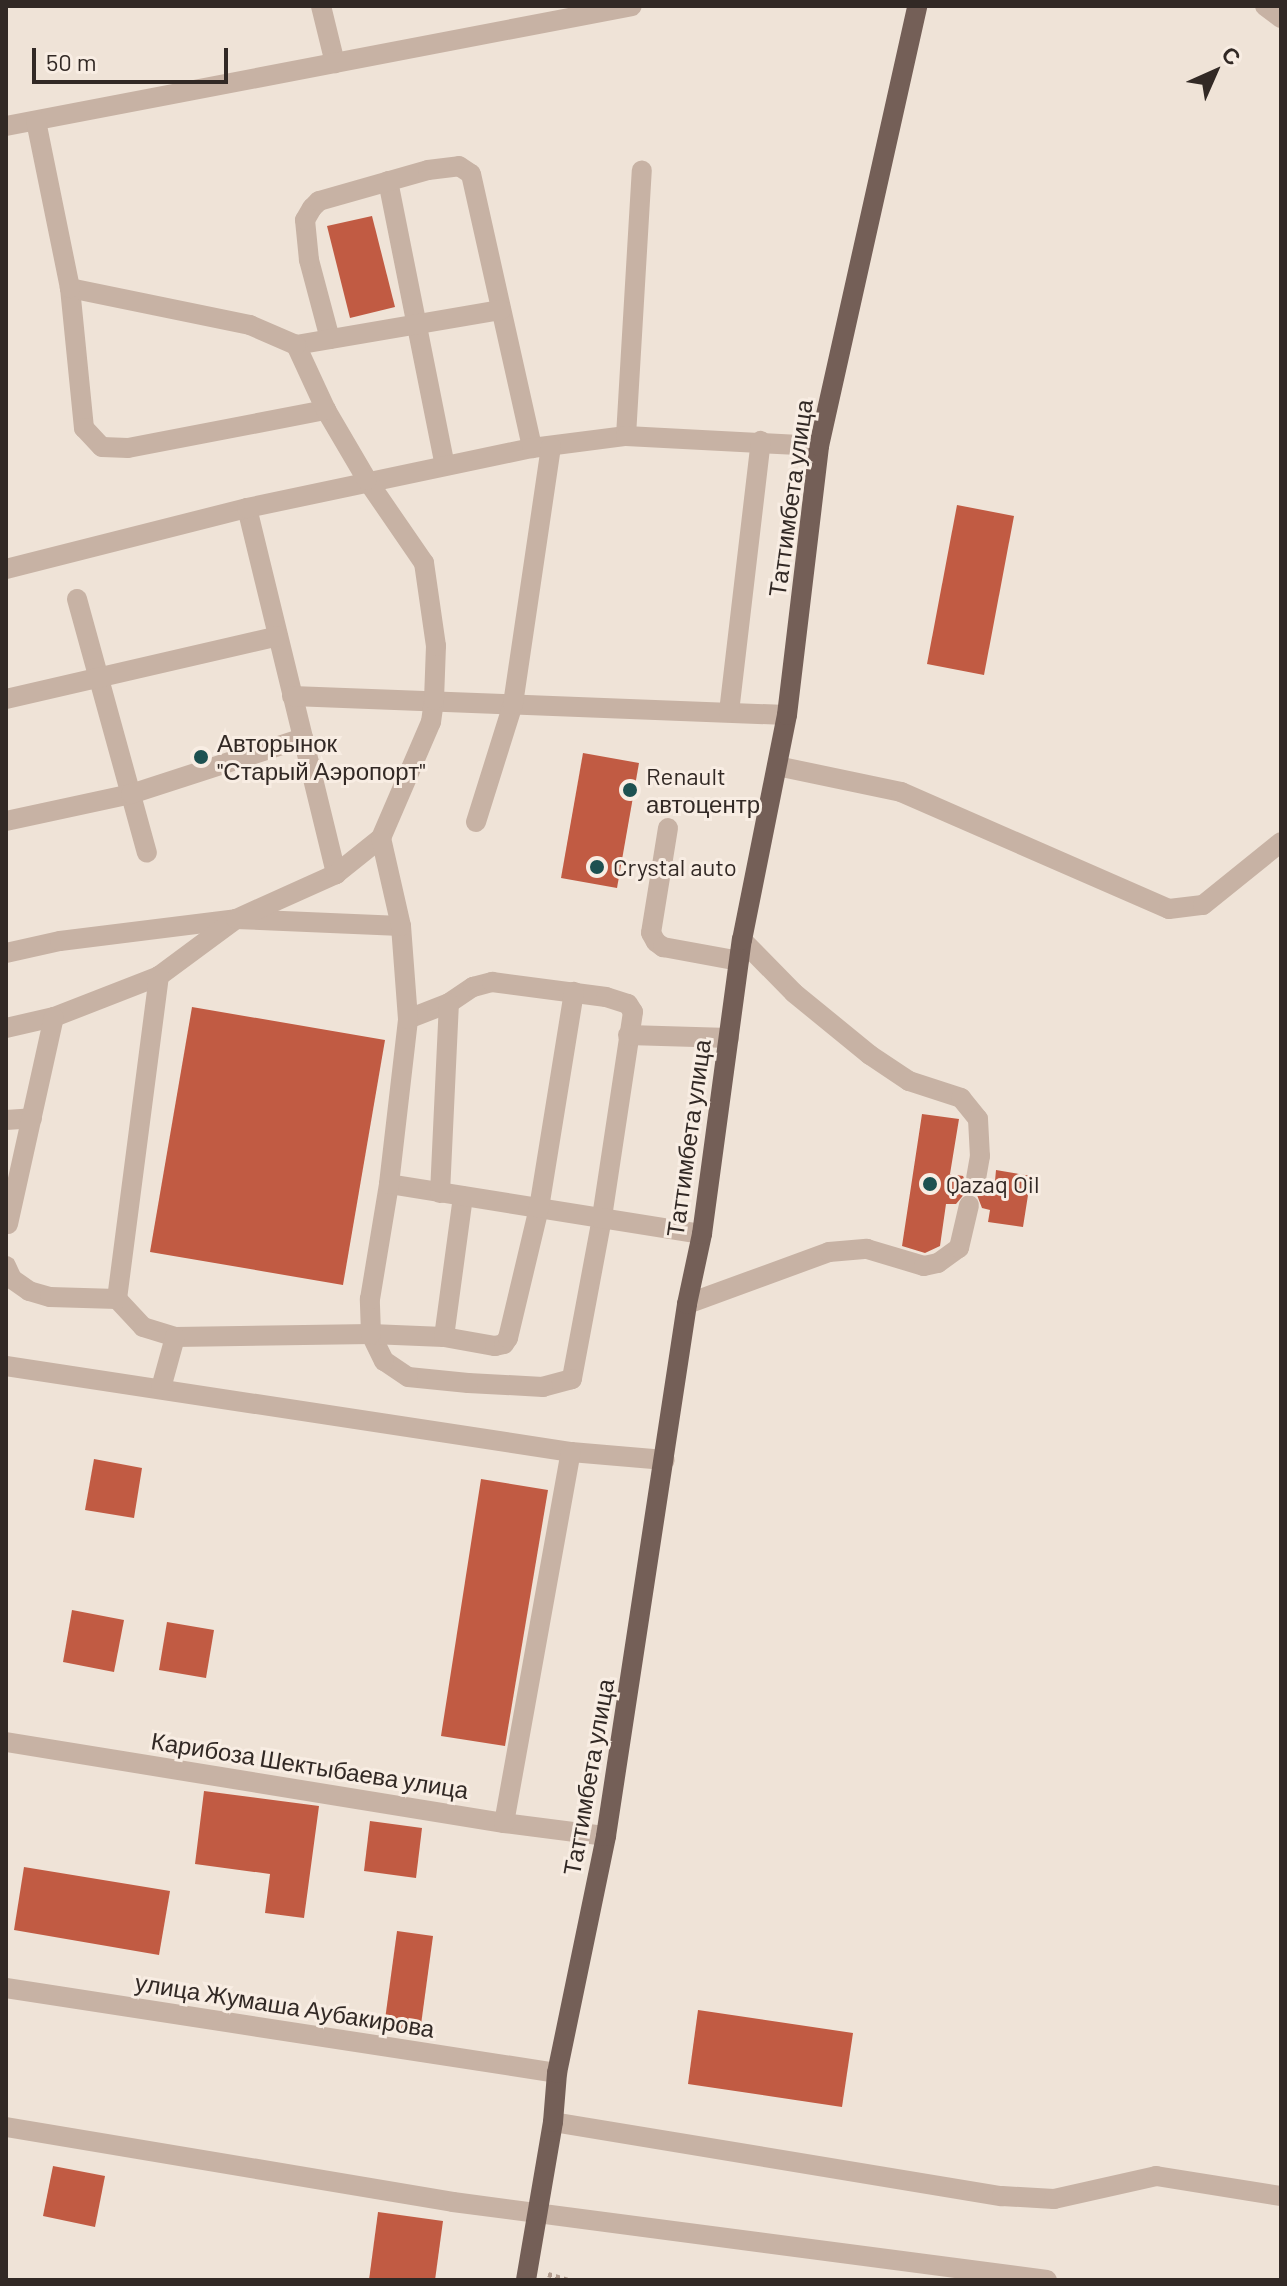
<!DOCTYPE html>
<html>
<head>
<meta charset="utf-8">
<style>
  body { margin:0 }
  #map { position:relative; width:1287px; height:2286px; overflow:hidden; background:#efe3d7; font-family:Barlow,sans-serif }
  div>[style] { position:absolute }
  .building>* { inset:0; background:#c15b43 }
  .path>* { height:5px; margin-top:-2.5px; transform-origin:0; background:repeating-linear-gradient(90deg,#b29c8e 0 4px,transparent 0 8px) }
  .minor>* { height:20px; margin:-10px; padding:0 10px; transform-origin:10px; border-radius:10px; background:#c7b2a4 }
  .major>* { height:20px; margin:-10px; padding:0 10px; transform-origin:10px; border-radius:10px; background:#745f57 }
  .dots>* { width:22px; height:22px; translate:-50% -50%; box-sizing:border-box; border:4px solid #f8ede3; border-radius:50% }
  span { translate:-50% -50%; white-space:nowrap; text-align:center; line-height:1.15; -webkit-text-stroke:6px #f8ede3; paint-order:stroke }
  .street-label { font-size:24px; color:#322925 }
  .poi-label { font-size:24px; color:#322925 }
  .left { translate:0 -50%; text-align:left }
  .frame { position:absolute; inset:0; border:8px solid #322925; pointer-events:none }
  .north { position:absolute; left:1175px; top:32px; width:80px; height:80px; -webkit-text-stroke:6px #f8ede3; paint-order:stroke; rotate:45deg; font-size:22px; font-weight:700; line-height:32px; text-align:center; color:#322925 }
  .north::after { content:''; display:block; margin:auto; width:28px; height:36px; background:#322925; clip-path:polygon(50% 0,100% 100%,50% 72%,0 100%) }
  .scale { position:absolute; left:32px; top:48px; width:196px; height:36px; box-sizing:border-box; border:4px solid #322925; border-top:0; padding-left:10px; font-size:24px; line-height:28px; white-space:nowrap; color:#322925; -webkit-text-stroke:6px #f8ede3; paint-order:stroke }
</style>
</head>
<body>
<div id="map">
  <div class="building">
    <i style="clip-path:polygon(372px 216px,395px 307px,350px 318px,327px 226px)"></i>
    <i style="clip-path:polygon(957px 505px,1014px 516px,984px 675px,927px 664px)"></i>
    <i style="clip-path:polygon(583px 753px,639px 763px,617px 888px,561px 878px)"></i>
    <i style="clip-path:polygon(192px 1007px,385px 1040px,343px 1285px,150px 1252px)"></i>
    <i style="clip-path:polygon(922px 1114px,959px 1119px,950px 1174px,963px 1176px,968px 1188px,981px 1190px,989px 1180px,995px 1181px,996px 1170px,1031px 1176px,1023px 1227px,988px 1222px,990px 1210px,982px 1208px,977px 1195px,966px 1192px,956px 1204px,946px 1204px,940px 1246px,925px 1253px,902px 1246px)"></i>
    <i style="clip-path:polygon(94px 1459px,142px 1468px,134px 1518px,85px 1510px)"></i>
    <i style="clip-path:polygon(481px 1479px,548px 1490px,505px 1746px,441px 1736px)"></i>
    <i style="clip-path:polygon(72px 1610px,124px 1620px,114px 1672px,63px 1662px)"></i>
    <i style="clip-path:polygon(167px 1622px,214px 1630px,206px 1678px,159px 1670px)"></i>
    <i style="clip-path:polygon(204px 1791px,319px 1806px,304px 1918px,265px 1913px,270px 1874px,195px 1864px)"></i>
    <i style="clip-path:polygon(370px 1821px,422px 1828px,416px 1878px,364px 1871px)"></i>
    <i style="clip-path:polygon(24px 1867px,170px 1891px,159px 1955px,14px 1930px)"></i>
    <i style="clip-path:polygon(397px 1931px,433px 1936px,420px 2032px,384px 2027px)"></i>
    <i style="clip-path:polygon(698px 2010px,853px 2033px,842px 2107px,688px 2084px)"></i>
    <i style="clip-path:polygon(53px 2166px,105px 2176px,95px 2227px,43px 2216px)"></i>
    <i style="clip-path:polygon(378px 2212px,443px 2221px,435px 2280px,369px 2280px)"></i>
  </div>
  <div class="path">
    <i style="left:548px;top:2274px;width:22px;rotate:16deg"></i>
  </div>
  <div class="minor">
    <i style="left:321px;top:6px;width:59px;rotate:76.2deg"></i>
    <i style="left:1265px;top:6px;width:20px;rotate:37deg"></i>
    <i style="left:6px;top:126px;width:637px;rotate:-10.85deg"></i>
    <i style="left:388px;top:181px;width:290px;rotate:78.7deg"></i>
    <i style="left:70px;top:288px;width:141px;rotate:84.3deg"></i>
    <i style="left:84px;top:428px;width:26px;rotate:47deg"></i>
    <i style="left:102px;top:447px;width:26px;rotate:2deg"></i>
    <i style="left:128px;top:448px;width:202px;rotate:-10.9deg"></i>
    <i style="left:330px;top:339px;width:82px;rotate:-104.9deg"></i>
    <i style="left:309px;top:260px;width:40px;rotate:-95.7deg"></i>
    <i style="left:305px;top:220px;width:14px;rotate:-60deg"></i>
    <i style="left:312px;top:208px;width:10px;rotate:-45deg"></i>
    <i style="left:319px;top:201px;width:113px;rotate:-15.9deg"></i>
    <i style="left:428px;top:170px;width:31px;rotate:-7deg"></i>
    <i style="left:459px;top:166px;width:14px;rotate:34deg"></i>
    <i style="left:471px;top:174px;width:281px;rotate:77.4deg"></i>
    <i style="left:296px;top:345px;width:208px;rotate:-9.7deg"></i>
    <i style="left:626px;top:436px;width:266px;rotate:-86.6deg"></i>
    <i style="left:247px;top:508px;width:377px;rotate:76.3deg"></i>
    <i style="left:6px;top:569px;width:249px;rotate:-14.2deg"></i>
    <i style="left:247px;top:508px;width:291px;rotate:-11.9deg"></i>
    <i style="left:532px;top:448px;width:95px;rotate:-7.3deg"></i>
    <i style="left:626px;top:436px;width:193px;rotate:3deg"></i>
    <i style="left:77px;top:599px;width:263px;rotate:74.6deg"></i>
    <i style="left:292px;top:696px;width:495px;rotate:2.2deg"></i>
    <i style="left:6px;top:699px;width:279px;rotate:-13deg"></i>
    <i style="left:729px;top:712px;width:273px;rotate:-83.3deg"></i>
    <i style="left:777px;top:766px;width:127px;rotate:11.8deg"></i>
    <i style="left:901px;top:792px;width:292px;rotate:23.6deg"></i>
    <i style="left:1169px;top:909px;width:34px;rotate:-7deg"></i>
    <i style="left:1203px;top:905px;width:100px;rotate:-38.9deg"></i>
    <i style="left:6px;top:821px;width:128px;rotate:-12.2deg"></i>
    <i style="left:131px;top:794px;width:181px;rotate:-18deg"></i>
    <i style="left:476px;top:822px;width:124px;rotate:-72.6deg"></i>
    <i style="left:513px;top:704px;width:260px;rotate:-81.6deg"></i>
    <i style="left:668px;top:828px;width:106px;rotate:99.2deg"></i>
    <i style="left:651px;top:933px;width:10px;rotate:61deg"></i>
    <i style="left:656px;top:942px;width:9px;rotate:36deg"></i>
    <i style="left:663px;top:947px;width:77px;rotate:10.4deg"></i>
    <i style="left:742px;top:940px;width:74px;rotate:45.5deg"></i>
    <i style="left:794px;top:993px;width:98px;rotate:39.2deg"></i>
    <i style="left:870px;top:1055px;width:47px;rotate:33.7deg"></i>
    <i style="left:909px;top:1081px;width:55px;rotate:18.1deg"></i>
    <i style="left:961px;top:1098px;width:27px;rotate:51deg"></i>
    <i style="left:978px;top:1119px;width:37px;rotate:87deg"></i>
    <i style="left:980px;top:1156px;width:22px;rotate:100deg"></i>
    <i style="left:6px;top:953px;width:55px;rotate:-12.5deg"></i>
    <i style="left:60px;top:941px;width:177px;rotate:-7.1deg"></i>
    <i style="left:236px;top:919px;width:165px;rotate:2.4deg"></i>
    <i style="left:408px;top:1019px;width:44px;rotate:-21.3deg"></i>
    <i style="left:449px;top:1003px;width:29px;rotate:-34deg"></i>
    <i style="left:473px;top:987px;width:20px;rotate:-15deg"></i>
    <i style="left:492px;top:982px;width:115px;rotate:7.5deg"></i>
    <i style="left:606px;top:997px;width:23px;rotate:18deg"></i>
    <i style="left:628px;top:1004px;width:9px;rotate:58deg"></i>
    <i style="left:633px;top:1012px;width:208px;rotate:98.6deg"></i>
    <i style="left:602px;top:1218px;width:164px;rotate:100.6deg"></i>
    <i style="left:572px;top:1379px;width:30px;rotate:165deg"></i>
    <i style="left:543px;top:1387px;width:75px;rotate:-176.9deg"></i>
    <i style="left:468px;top:1383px;width:60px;rotate:-174.3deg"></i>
    <i style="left:408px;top:1377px;width:29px;rotate:-146deg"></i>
    <i style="left:384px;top:1361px;width:30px;rotate:-116deg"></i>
    <i style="left:371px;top:1334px;width:73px;rotate:2.4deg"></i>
    <i style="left:444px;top:1337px;width:142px;rotate:-82.3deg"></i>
    <i style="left:6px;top:1028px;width:49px;rotate:-12.9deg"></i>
    <i style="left:54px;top:1017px;width:113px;rotate:-21.3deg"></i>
    <i style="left:159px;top:976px;width:96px;rotate:-36.5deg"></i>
    <i style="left:236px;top:919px;width:110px;rotate:-24.2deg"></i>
    <i style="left:336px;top:874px;width:58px;rotate:-38.7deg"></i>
    <i style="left:381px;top:838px;width:126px;rotate:-66.7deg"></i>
    <i style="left:431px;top:722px;width:22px;rotate:-82deg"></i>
    <i style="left:434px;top:700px;width:54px;rotate:-87.9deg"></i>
    <i style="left:436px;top:646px;width:84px;rotate:-98.2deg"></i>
    <i style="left:424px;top:563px;width:101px;rotate:-124.5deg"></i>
    <i style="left:367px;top:480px;width:81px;rotate:-120.4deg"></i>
    <i style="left:326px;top:410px;width:72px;rotate:-114.8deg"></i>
    <i style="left:296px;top:345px;width:50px;rotate:-156.5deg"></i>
    <i style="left:250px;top:325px;width:184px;rotate:-168.4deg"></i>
    <i style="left:70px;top:288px;width:170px;rotate:-101.5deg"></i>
    <i style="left:628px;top:1035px;width:101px;rotate:1.7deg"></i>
    <i style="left:6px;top:1120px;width:26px;rotate:-4deg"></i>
    <i style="left:389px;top:1184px;width:317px;rotate:9.1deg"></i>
    <i style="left:440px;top:1193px;width:190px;rotate:-87.3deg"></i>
    <i style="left:8px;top:1224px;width:212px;rotate:-77.5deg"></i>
    <i style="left:6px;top:1266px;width:14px;rotate:65deg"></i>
    <i style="left:12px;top:1279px;width:21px;rotate:35deg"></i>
    <i style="left:29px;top:1291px;width:22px;rotate:16deg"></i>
    <i style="left:50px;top:1297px;width:67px;rotate:1.7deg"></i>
    <i style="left:117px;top:1299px;width:38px;rotate:47deg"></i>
    <i style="left:143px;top:1327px;width:34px;rotate:17deg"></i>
    <i style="left:175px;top:1337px;width:196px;rotate:-0.9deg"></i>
    <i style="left:371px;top:1334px;width:35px;rotate:-92deg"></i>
    <i style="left:370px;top:1299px;width:117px;rotate:-80.6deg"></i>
    <i style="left:389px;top:1184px;width:166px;rotate:-83.4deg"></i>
    <i style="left:408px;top:1019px;width:93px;rotate:-94.3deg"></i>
    <i style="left:401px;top:926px;width:90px;rotate:-102.8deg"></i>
    <i style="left:117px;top:1299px;width:326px;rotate:-82.6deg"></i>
    <i style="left:687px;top:1304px;width:151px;rotate:-20.1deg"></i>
    <i style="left:829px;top:1252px;width:38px;rotate:-5deg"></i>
    <i style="left:867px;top:1249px;width:59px;rotate:16.6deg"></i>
    <i style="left:924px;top:1266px;width:14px;rotate:-12deg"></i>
    <i style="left:938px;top:1263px;width:26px;rotate:-36deg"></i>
    <i style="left:959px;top:1248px;width:44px;rotate:-76.9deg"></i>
    <i style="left:444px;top:1337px;width:52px;rotate:10deg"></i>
    <i style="left:495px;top:1346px;width:9px;rotate:-13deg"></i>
    <i style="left:504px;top:1344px;width:7px;rotate:-56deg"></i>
    <i style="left:508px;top:1338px;width:134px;rotate:-76.6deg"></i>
    <i style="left:539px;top:1208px;width:219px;rotate:-80.8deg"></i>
    <i style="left:6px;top:1366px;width:572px;rotate:8.65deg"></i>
    <i style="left:571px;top:1452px;width:94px;rotate:4.9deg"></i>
    <i style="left:161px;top:1388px;width:53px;rotate:-74.6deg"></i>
    <i style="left:6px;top:1742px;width:505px;rotate:9.24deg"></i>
    <i style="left:504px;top:1823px;width:103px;rotate:7.3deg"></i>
    <i style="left:504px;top:1823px;width:377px;rotate:-79.8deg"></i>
    <i style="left:6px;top:1988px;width:558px;rotate:8.77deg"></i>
    <i style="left:553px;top:2122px;width:455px;rotate:9.4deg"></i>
    <i style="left:1002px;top:2196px;width:52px;rotate:3.3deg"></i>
    <i style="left:1054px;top:2199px;width:105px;rotate:-12.7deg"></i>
    <i style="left:1156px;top:2176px;width:127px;rotate:9.1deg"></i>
    <i style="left:6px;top:2127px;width:453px;rotate:9.5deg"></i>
    <i style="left:453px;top:2202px;width:599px;rotate:7.48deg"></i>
  </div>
  <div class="major">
    <i style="left:526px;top:2280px;width:160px;rotate:-80.3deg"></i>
    <i style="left:553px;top:2122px;width:49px;rotate:-85.3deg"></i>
    <i style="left:557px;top:2073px;width:242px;rotate:-78.3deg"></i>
    <i style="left:606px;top:1836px;width:538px;rotate:-81.34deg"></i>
    <i style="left:687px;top:1304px;width:72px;rotate:-77.9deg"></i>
    <i style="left:702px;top:1234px;width:297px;rotate:-82.3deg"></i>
    <i style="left:742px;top:940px;width:229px;rotate:-78.7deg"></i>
    <i style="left:787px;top:715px;width:271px;rotate:-83.2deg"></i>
    <i style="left:819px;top:446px;width:451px;rotate:-77.4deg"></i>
  </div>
  <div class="dots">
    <i style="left:201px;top:757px;background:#1d5151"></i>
    <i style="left:630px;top:790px;background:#1d5151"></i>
    <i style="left:597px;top:867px;background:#1d5151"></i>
    <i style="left:930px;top:1184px;background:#1d5151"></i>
  </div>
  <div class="street-label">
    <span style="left:790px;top:498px;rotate:-82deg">Таттимбета улица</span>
    <span style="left:688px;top:1138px;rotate:-82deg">Таттимбета улица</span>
    <span style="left:310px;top:1765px;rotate:9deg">Карибоза Шектыбаева улица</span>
    <span style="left:588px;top:1777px;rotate:-80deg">Таттимбета улица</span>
    <span style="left:285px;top:2005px;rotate:9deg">улица Жумаша Аубакирова</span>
  </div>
  <div class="poi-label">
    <span class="left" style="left:217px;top:757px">Авторынок<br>"Старый Аэропорт"</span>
    <span class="left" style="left:646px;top:790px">Renault<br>автоцентр</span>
    <span class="left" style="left:613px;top:867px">Crystal auto</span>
    <span class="left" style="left:946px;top:1184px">Qazaq Oil</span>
  </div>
  <div class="frame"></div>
  <div class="north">С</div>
  <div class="scale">50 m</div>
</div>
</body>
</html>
